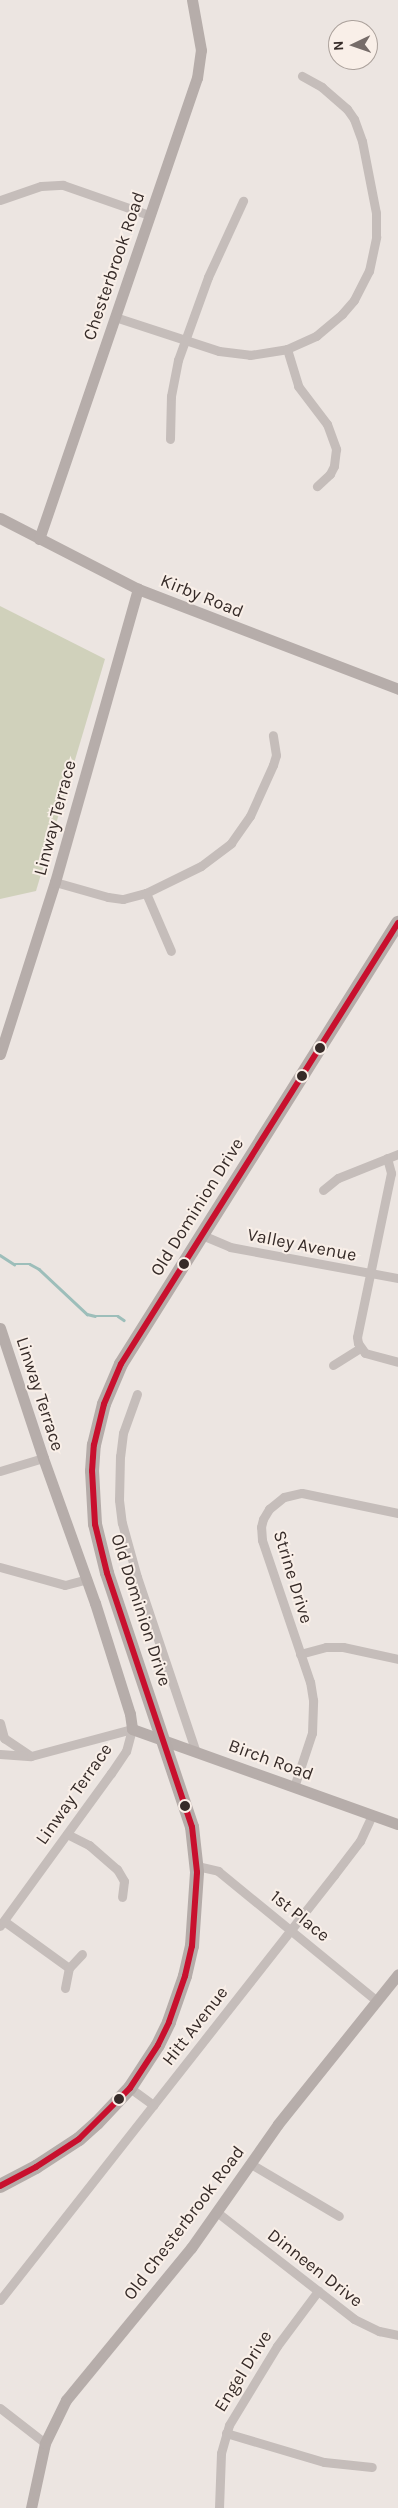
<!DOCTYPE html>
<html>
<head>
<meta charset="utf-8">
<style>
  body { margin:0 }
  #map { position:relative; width:398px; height:2508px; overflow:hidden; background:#ece5e1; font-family:Karla,sans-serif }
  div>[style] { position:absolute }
  .green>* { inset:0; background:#d0d1bb }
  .stream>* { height:2.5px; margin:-1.25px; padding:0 1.25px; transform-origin:1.25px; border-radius:1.25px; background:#9dbeba }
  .street>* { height:9px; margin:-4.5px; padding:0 4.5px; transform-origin:4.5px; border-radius:4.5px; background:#c5bdba }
  .secondary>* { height:11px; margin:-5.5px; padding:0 5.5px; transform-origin:5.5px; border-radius:5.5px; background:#b6adaa }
  .primary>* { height:14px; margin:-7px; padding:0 7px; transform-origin:7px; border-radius:7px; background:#b5aca9 }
  .bus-1>* { height:6px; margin:-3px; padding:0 3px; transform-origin:3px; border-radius:3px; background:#c8102e }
  .dots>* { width:14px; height:14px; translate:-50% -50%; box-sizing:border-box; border:2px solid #f9efe8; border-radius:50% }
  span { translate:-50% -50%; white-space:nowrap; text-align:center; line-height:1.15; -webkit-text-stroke:4px #f9efe8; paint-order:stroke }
  .street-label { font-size:18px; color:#362b28 }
  .north { position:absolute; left:328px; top:20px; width:50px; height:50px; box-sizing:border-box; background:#f9efe8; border:1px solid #aba19b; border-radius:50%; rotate:267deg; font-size:14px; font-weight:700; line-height:20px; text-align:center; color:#362b28 }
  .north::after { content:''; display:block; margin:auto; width:18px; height:22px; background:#766c69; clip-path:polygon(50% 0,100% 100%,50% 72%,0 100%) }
</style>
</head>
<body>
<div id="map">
  <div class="green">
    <i style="clip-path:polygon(0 606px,105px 659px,36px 891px,0 899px)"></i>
  </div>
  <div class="stream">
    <i style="left:0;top:1255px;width:17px;rotate:33deg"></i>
    <i style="left:14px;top:1264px;width:16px"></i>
    <i style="left:30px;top:1264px;width:10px;rotate:29deg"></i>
    <i style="left:39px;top:1269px;width:66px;rotate:43.2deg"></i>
    <i style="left:87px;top:1314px;width:8px;rotate:14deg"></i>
    <i style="left:95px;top:1316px;width:23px"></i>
    <i style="left:118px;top:1316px;width:7px;rotate:34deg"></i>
  </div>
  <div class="street">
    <i style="left:0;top:200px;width:43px;rotate:-18.9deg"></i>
    <i style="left:41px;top:186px;width:22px;rotate:-3deg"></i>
    <i style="left:63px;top:185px;width:91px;rotate:19.2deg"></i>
    <i style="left:115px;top:317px;width:109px;rotate:18.1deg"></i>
    <i style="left:219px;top:351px;width:31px;rotate:7deg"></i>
    <i style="left:250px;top:355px;width:37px;rotate:-9deg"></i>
    <i style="left:287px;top:349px;width:32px;rotate:-24deg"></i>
    <i style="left:316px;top:336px;width:34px;rotate:-40deg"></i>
    <i style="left:342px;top:314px;width:18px;rotate:-49deg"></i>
    <i style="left:354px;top:300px;width:33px;rotate:-63deg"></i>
    <i style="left:369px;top:271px;width:35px;rotate:-78deg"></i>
    <i style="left:376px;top:237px;width:24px;rotate:-90deg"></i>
    <i style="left:376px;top:213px;width:73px;rotate:-101deg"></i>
    <i style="left:362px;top:141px;width:23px;rotate:-110deg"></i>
    <i style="left:354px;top:119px;width:12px;rotate:-125deg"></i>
    <i style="left:347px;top:109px;width:33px;rotate:-139deg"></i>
    <i style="left:322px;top:87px;width:23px;rotate:-151deg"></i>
    <i style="left:287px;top:349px;width:39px;rotate:73deg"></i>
    <i style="left:298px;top:386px;width:48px;rotate:52.7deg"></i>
    <i style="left:327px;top:424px;width:27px;rotate:70deg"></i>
    <i style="left:336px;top:449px;width:17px;rotate:97deg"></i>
    <i style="left:334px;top:466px;width:9px;rotate:117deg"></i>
    <i style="left:330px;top:474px;width:18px;rotate:137deg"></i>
    <i style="left:170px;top:439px;width:43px;rotate:-88.7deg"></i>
    <i style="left:171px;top:396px;width:37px;rotate:-79deg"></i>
    <i style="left:178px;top:360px;width:88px;rotate:-70.1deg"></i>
    <i style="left:208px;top:277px;width:84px;rotate:-65.3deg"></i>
    <i style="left:55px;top:882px;width:55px;rotate:15.8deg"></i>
    <i style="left:108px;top:897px;width:15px;rotate:8deg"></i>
    <i style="left:123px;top:899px;width:24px;rotate:-15deg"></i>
    <i style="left:146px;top:893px;width:61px;rotate:-26.1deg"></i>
    <i style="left:201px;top:866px;width:38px;rotate:-37deg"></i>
    <i style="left:231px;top:843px;width:33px;rotate:-55deg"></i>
    <i style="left:250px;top:816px;width:56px;rotate:-65.7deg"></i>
    <i style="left:273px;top:765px;width:10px;rotate:-73deg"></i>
    <i style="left:276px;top:755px;width:20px;rotate:-99deg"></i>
    <i style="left:146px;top:893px;width:63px;rotate:66.7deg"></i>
    <i style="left:387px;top:1158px;width:16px;rotate:75deg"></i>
    <i style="left:391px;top:1173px;width:167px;rotate:101.7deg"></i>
    <i style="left:357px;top:1337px;width:6px;rotate:81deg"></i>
    <i style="left:358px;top:1343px;width:12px;rotate:55deg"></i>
    <i style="left:365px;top:1353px;width:34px;rotate:15deg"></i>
    <i style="left:323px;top:1190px;width:19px;rotate:-39deg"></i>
    <i style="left:338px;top:1178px;width:65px;rotate:-21.8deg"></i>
    <i style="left:202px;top:1235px;width:30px;rotate:23deg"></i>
    <i style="left:230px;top:1247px;width:171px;rotate:10.5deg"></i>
    <i style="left:333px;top:1365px;width:32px;rotate:-32deg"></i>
    <i style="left:137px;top:1394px;width:41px;rotate:109.7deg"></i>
    <i style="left:123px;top:1433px;width:23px;rotate:97deg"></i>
    <i style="left:120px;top:1456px;width:44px;rotate:91.3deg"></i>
    <i style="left:119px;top:1500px;width:23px;rotate:83deg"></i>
    <i style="left:122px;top:1523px;width:56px;rotate:74.5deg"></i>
    <i style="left:137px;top:1577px;width:185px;rotate:71.4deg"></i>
    <i style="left:0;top:1471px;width:45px;rotate:-16.8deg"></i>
    <i style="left:0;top:1567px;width:67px;rotate:15.5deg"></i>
    <i style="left:65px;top:1585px;width:23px;rotate:-15deg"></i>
    <i style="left:300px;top:1654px;width:27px;rotate:-15deg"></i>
    <i style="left:326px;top:1647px;width:17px"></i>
    <i style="left:343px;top:1647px;width:56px;rotate:12.3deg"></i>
    <i style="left:0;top:1723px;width:16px;rotate:75deg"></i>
    <i style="left:4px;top:1738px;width:30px;rotate:34deg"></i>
    <i style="left:0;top:1754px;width:31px;rotate:4deg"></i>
    <i style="left:31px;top:1756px;width:105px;rotate:-15deg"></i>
    <i style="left:132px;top:1729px;width:23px;rotate:105deg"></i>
    <i style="left:126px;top:1751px;width:27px;rotate:124deg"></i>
    <i style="left:111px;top:1773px;width:189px;rotate:126deg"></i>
    <i style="left:294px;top:1787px;width:57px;rotate:-71.6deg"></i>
    <i style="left:312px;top:1733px;width:33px;rotate:-88deg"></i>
    <i style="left:313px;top:1700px;width:18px;rotate:-99deg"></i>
    <i style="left:310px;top:1682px;width:150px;rotate:-108.7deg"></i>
    <i style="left:262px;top:1540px;width:13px;rotate:-94deg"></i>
    <i style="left:261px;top:1527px;width:8px;rotate:-76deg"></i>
    <i style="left:263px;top:1519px;width:12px;rotate:-59deg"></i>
    <i style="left:269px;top:1509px;width:19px;rotate:-39deg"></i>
    <i style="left:284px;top:1497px;width:18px;rotate:-13deg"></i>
    <i style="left:302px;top:1493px;width:98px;rotate:11.8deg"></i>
    <i style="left:67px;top:1834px;width:25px;rotate:27deg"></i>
    <i style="left:89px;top:1845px;width:37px;rotate:41deg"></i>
    <i style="left:117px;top:1869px;width:14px;rotate:60deg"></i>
    <i style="left:124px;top:1881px;width:16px;rotate:97deg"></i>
    <i style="left:197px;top:1866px;width:22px;rotate:13deg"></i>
    <i style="left:218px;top:1871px;width:205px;rotate:39.3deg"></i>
    <i style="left:4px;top:1921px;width:80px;rotate:35.9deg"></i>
    <i style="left:65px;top:1988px;width:20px;rotate:-79deg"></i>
    <i style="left:69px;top:1968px;width:19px;rotate:-47deg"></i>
    <i style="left:130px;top:2088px;width:29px;rotate:36deg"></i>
    <i style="left:251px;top:2164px;width:102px;rotate:30.6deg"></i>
    <i style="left:218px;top:2213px;width:172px;rotate:37.9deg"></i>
    <i style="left:354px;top:2319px;width:28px;rotate:26deg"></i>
    <i style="left:379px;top:2331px;width:19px;rotate:12deg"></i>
    <i style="left:0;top:2300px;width:541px;rotate:-51.84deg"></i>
    <i style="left:334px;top:1875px;width:43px;rotate:-52.6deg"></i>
    <i style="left:360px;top:1841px;width:29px;rotate:-65deg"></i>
    <i style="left:0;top:2408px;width:57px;rotate:37.9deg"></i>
    <i style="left:226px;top:2433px;width:102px;rotate:16.5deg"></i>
    <i style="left:324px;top:2462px;width:48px;rotate:5.9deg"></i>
    <i style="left:219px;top:2508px;width:55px;rotate:-87.9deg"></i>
    <i style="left:221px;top:2453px;width:29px;rotate:-74deg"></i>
    <i style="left:229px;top:2425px;width:92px;rotate:-58.7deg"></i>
    <i style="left:277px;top:2346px;width:69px;rotate:-53.3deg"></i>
  </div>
  <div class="secondary">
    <i style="left:0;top:518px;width:155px;rotate:27.2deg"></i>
    <i style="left:138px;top:589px;width:279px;rotate:21deg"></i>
    <i style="left:39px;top:539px;width:487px;rotate:-71.1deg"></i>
    <i style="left:197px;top:78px;width:28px;rotate:-82deg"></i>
    <i style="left:201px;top:50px;width:51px;rotate:-100.2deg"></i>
    <i style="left:0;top:1054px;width:181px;rotate:-72.3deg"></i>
    <i style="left:55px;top:882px;width:305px;rotate:-74.2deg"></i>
    <i style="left:0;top:1328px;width:137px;rotate:71.7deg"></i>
    <i style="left:43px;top:1458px;width:154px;rotate:70.3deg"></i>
    <i style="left:95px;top:1603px;width:116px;rotate:72.5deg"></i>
    <i style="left:130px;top:1714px;width:15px;rotate:82deg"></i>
    <i style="left:132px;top:1729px;width:282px;rotate:19.7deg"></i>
    <i style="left:31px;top:2508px;width:66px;rotate:-77.8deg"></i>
    <i style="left:45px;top:2443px;width:48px;rotate:-64deg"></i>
    <i style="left:66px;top:2400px;width:197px;rotate:-50.6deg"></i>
    <i style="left:191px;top:2248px;width:151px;rotate:-54.9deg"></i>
    <i style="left:278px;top:2124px;width:192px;rotate:-51.3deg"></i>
  </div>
  <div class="primary">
    <i style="left:0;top:2186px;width:41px;rotate:-27.8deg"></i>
    <i style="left:36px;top:2167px;width:51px;rotate:-33.1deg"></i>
    <i style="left:79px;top:2139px;width:24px;rotate:-42deg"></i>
    <i style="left:97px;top:2123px;width:48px;rotate:-46.7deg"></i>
    <i style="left:130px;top:2088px;width:51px;rotate:-56.9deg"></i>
    <i style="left:158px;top:2045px;width:25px;rotate:-64deg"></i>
    <i style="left:169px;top:2022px;width:49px;rotate:-70.8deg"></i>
    <i style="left:185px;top:1976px;width:31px;rotate:-77deg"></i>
    <i style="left:192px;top:1946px;width:74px;rotate:-86.1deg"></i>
    <i style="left:197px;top:1872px;width:45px;rotate:-96.3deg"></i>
    <i style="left:192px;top:1827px;width:268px;rotate:-108.5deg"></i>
    <i style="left:107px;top:1573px;width:50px;rotate:-103.8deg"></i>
    <i style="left:95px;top:1524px;width:53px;rotate:-93.2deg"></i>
    <i style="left:92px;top:1471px;width:26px;rotate:-86deg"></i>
    <i style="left:94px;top:1445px;width:42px;rotate:-76.3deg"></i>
    <i style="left:104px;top:1404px;width:43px;rotate:-67deg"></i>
    <i style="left:121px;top:1364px;width:521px;rotate:-57.87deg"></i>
  </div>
  <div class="bus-1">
    <i style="left:0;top:2186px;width:41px;rotate:-27.8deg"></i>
    <i style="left:36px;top:2167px;width:51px;rotate:-33.1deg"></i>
    <i style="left:79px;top:2139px;width:72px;rotate:-45deg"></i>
    <i style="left:130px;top:2088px;width:51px;rotate:-56.9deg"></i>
    <i style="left:158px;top:2045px;width:25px;rotate:-64deg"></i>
    <i style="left:169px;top:2022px;width:49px;rotate:-70.8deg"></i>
    <i style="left:185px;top:1976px;width:31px;rotate:-77deg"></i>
    <i style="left:192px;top:1946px;width:74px;rotate:-86.1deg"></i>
    <i style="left:197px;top:1872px;width:45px;rotate:-96.3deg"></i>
    <i style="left:192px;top:1827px;width:268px;rotate:-108.5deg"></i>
    <i style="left:107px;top:1573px;width:50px;rotate:-103.8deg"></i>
    <i style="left:95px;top:1524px;width:53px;rotate:-93.2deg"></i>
    <i style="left:92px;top:1471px;width:26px;rotate:-86deg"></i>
    <i style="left:94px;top:1445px;width:42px;rotate:-76.3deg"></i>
    <i style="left:104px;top:1404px;width:43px;rotate:-67deg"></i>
    <i style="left:121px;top:1364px;width:521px;rotate:-57.87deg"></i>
  </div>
  <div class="dots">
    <i style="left:320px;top:1048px;background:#362b28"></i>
    <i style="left:302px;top:1076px;background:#362b28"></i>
    <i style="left:184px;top:1264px;background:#362b28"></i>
    <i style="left:185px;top:1806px;background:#362b28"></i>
    <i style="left:119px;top:2099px;background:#362b28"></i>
  </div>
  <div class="street-label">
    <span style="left:114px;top:266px;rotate:-71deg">Chesterbrook Road</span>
    <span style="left:202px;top:596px;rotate:22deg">Kirby Road</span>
    <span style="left:55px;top:818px;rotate:-75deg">Linway Terrace</span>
    <span style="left:197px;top:1207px;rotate:-58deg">Old Dominion Drive</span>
    <span style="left:302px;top:1245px;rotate:11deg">Valley Avenue</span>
    <span style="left:40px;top:1394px;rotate:72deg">Linway Terrace</span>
    <span style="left:293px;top:1577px;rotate:73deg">Strine Drive</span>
    <span style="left:141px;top:1610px;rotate:72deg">Old Dominion Drive</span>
    <span style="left:271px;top:1760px;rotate:20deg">Birch Road</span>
    <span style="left:74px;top:1794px;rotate:-55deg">Linway Terrace</span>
    <span style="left:300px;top:1916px;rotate:39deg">1st Place</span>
    <span style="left:195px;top:2026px;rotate:-52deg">Hitt Avenue</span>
    <span style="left:184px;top:2223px;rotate:-53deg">Old Chesterbrook Road</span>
    <span style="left:315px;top:2268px;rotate:38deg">Dinneen Drive</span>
    <span style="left:243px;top:2371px;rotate:-58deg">Engel Drive</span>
  </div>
  <div class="north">N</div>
</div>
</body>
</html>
